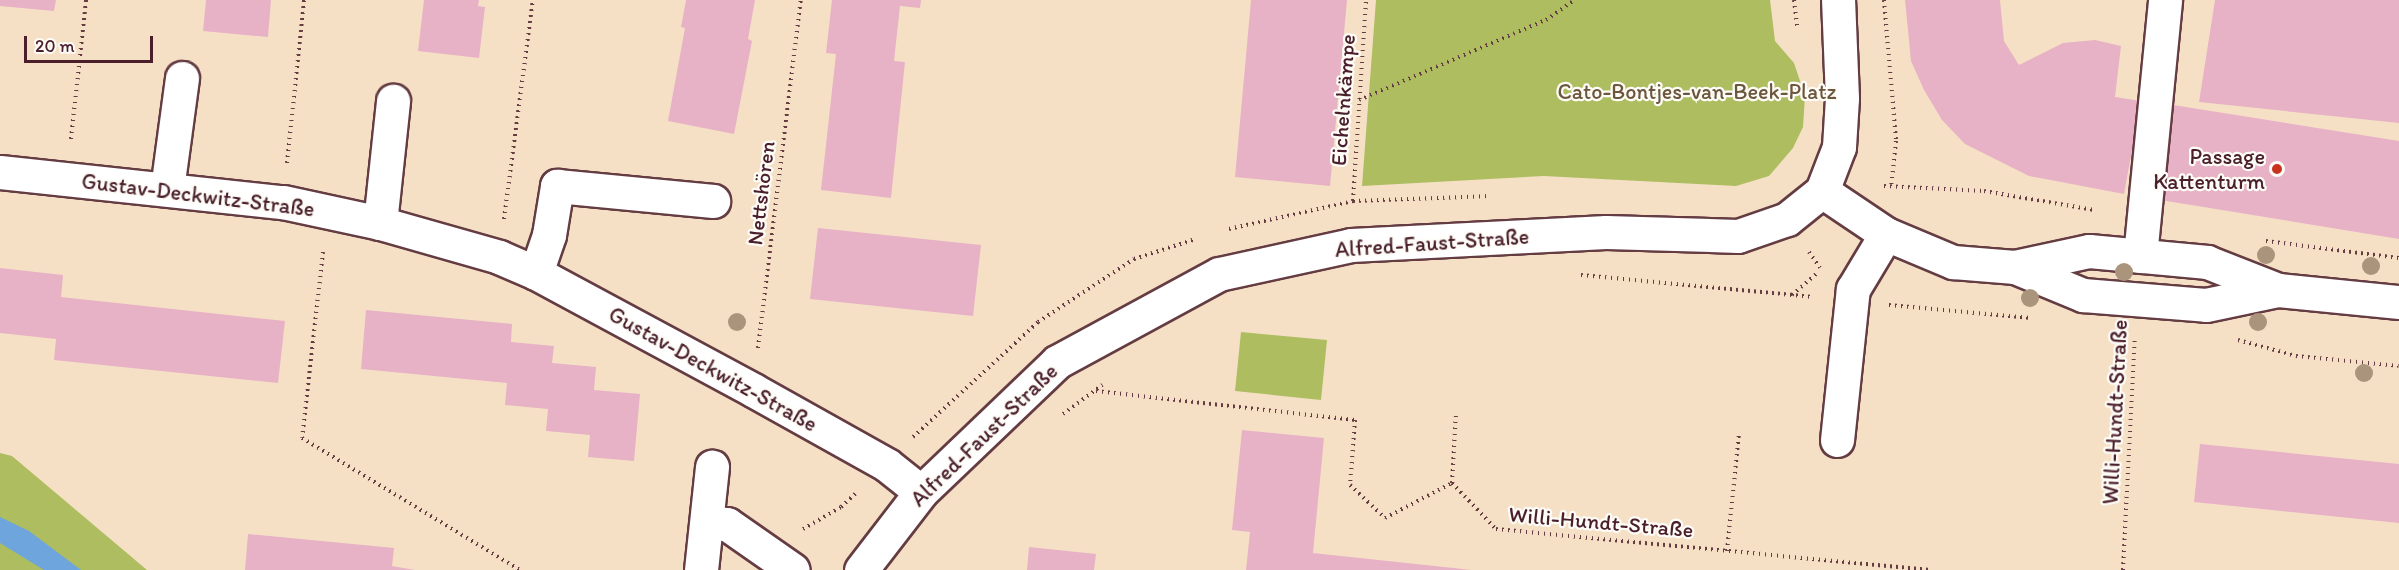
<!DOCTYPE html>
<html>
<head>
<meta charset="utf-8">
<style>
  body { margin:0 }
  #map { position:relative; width:2399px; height:570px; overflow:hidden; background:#f5e0c6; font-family:Itim,sans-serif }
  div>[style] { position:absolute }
  .green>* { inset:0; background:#aebd60 }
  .water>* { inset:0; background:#6da5dc }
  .building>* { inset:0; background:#e7b2c5 }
  .path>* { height:4px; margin-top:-2px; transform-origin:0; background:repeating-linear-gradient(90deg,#643c42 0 1.5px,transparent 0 6px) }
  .roads { filter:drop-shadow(2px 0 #643c42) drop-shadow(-2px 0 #643c42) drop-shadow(0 2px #643c42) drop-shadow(0 -2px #643c42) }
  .minor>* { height:33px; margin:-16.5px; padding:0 16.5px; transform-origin:16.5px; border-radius:16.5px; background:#fff }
  .trees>* { width:18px; height:18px; margin:-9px; border-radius:50%; background:#aa947b }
  .dots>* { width:16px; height:16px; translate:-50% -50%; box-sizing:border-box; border:3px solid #fdfcf7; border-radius:50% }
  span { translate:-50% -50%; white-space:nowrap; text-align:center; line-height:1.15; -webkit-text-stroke:4.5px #fdfcf7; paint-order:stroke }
  .park-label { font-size:22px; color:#6d563e }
  .street-label { font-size:22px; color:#4a1f2b }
  .poi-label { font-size:22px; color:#4a1f2b }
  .right { translate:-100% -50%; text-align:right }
  .scale { position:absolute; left:24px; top:36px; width:129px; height:27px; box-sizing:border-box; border:3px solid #4a1f2b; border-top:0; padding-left:8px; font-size:18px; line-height:21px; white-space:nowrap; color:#4a1f2b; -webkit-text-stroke:4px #fdfcf7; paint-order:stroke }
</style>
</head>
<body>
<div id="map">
  <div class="green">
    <i style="clip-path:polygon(1376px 0,1770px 0,1775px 41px,1794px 63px,1805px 96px,1803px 127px,1793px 148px,1769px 176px,1736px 186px,1544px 176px,1362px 186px)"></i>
    <i style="clip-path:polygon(1241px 332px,1327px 340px,1321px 400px,1235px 391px)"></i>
    <i style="clip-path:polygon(0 453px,12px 456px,147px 570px,0 570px)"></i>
  </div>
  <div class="water">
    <i style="clip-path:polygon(0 517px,29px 531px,81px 570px,44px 570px,0 543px)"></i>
  </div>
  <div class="building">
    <i style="clip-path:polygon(0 0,56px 0,54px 11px,0 6px)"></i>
    <i style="clip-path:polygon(206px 0,271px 0,268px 37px,203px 31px)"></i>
    <i style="clip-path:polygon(424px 0,479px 0,478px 6px,485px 7px,479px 58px,418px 51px)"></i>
    <i style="clip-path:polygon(686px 0,755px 0,748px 39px,752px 41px,734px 134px,668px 121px,685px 28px,681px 27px)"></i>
    <i style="clip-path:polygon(832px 0,921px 0,920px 8px,900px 6px,894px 61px,905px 62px,891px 198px,821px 190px,836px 54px,826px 53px)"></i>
    <i style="clip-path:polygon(1251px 0,1347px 0,1330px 186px,1235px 177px)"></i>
    <i style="clip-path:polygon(1905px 0,2000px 0,2004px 41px,2019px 65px,2063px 43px,2095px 40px,2121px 46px,2115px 97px,2141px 101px,2124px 194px,2029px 176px,1965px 144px,1942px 120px,1924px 90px,1911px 61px)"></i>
    <i style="clip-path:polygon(2215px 0,2399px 0,2399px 123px,2199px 102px)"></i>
    <i style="clip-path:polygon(2167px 104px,2399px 141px,2399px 239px,2148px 198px)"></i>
    <i style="clip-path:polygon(818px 228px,981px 245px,973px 316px,810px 299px)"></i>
    <i style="clip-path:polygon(0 268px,63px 275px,61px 297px,285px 321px,278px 383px,54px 360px,56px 339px,0 333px)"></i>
    <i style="clip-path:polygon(366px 310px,512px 324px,511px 342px,554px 346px,552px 363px,596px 367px,594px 390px,640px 394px,634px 461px,588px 457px,590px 435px,546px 431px,548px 409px,505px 405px,507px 383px,361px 369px)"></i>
    <i style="clip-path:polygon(1242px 430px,1324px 438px,1313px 553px,1472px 570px,1246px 570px,1250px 532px,1232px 530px)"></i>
    <i style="clip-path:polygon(2200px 444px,2399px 464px,2399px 523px,2194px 502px)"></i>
    <i style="clip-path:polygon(248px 534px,394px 548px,392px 566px,415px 570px,245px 570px)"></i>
    <i style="clip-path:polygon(1029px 547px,1096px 554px,1094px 570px,1027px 570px)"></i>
  </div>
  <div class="path">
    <i style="left:1794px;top:0;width:26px;rotate:83deg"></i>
    <i style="left:1884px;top:0;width:142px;rotate:85.1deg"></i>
    <i style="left:1896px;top:141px;width:46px;rotate:96.2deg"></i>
    <i style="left:1359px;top:100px;width:203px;rotate:-23.2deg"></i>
    <i style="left:1546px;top:20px;width:35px;rotate:-35deg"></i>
    <i style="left:71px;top:139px;width:140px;rotate:-83.8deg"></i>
    <i style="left:287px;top:163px;width:164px;rotate:-84deg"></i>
    <i style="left:1884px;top:186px;width:100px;rotate:2.9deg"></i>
    <i style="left:1984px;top:191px;width:112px;rotate:9.8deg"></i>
    <i style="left:1353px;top:201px;width:201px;rotate:-86.3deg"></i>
    <i style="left:504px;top:219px;width:221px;rotate:-82.5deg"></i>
    <i style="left:1229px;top:229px;width:127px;rotate:-12.7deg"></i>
    <i style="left:1353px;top:201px;width:138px;rotate:-2.1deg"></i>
    <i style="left:2266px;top:241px;width:134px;rotate:7.3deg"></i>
    <i style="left:323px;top:252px;width:187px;rotate:96.4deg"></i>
    <i style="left:302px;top:438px;width:255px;rotate:31.2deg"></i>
    <i style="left:1809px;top:252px;width:19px;rotate:55deg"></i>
    <i style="left:1581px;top:275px;width:233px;rotate:5.4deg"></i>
    <i style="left:1792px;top:295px;width:32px;rotate:-41deg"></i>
    <i style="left:1889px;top:305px;width:143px;rotate:5.2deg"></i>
    <i style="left:2238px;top:340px;width:60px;rotate:15.4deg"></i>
    <i style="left:2296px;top:356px;width:103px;rotate:5.5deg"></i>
    <i style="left:758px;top:348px;width:351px;rotate:-83deg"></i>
    <i style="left:1096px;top:391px;width:261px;rotate:6.4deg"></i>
    <i style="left:1355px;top:420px;width:65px;rotate:94.4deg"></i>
    <i style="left:1350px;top:485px;width:48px;rotate:43.3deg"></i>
    <i style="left:1385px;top:518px;width:76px;rotate:-27.6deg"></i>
    <i style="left:1452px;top:483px;width:64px;rotate:46.3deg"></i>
    <i style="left:1496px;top:529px;width:434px;rotate:5.4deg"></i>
    <i style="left:1063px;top:414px;width:49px;rotate:-36.6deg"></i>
    <i style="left:913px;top:437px;width:170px;rotate:-42.6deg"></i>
    <i style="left:1038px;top:322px;width:115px;rotate:-33.3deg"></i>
    <i style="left:1134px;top:259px;width:65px;rotate:-17.9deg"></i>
    <i style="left:1452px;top:483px;width:70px;rotate:-86.7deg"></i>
    <i style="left:803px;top:529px;width:44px;rotate:-30.1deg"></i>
    <i style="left:841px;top:507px;width:21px;rotate:-43deg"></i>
    <i style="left:1727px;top:551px;width:119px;rotate:-84.2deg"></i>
    <i style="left:2123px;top:570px;width:233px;rotate:-87.1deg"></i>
  </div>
  <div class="roads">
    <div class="minor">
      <i style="left:0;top:172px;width:285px;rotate:6.1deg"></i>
      <i style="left:283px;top:202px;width:99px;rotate:12.2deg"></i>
      <i style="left:380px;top:223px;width:124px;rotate:15.9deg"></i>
      <i style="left:499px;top:257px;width:40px;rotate:23.4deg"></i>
      <i style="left:536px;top:273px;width:247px;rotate:28.3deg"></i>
      <i style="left:753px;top:390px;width:154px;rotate:29.2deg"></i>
      <i style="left:887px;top:465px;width:43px;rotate:38.5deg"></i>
      <i style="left:167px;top:189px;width:112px;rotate:-82.3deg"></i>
      <i style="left:1822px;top:191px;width:77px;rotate:33.9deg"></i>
      <i style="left:1886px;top:234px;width:73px;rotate:22.7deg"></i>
      <i style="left:1953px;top:262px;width:62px;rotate:4.6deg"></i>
      <i style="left:2015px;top:267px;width:76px;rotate:-12.2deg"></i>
      <i style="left:2089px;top:251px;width:119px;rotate:5.3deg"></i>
      <i style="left:2207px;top:262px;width:76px;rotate:21.5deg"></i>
      <i style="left:2278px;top:290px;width:122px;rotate:5.7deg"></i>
      <i style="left:1822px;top:191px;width:47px;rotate:-68.9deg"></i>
      <i style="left:1839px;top:147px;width:49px;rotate:-86.5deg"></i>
      <i style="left:1842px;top:98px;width:98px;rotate:-92.3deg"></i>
      <i style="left:380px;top:223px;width:123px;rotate:-83.9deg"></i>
      <i style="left:2140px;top:256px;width:257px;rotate:-84.4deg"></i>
      <i style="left:2015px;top:267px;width:74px;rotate:22.4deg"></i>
      <i style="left:2083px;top:295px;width:123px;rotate:4.6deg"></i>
      <i style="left:2206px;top:305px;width:74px;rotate:-11.8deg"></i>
      <i style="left:536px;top:273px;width:40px;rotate:-71.1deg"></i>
      <i style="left:549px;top:235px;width:50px;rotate:-80.7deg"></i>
      <i style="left:557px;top:186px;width:157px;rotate:5.5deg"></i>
      <i style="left:1837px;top:440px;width:152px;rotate:-84deg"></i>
      <i style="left:1853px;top:289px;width:64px;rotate:-59deg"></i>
      <i style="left:707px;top:522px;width:20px;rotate:6deg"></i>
      <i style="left:727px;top:524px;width:80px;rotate:34.9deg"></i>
      <i style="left:701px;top:570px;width:104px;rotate:-83.9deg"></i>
      <i style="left:861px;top:570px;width:98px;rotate:-52.4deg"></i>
      <i style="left:921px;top:492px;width:188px;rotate:-43.7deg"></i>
      <i style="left:1057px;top:362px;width:184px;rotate:-28.5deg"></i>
      <i style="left:1219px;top:274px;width:135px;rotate:-12.4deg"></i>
      <i style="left:1351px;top:245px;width:255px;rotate:-2.9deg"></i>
      <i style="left:1606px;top:232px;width:132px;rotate:1.7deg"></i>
      <i style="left:1738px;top:236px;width:52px;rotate:-19.1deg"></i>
      <i style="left:1787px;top:219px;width:45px;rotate:-38.7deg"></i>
    </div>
  </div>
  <div class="trees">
    <i style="left:2266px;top:255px"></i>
    <i style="left:2371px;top:266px"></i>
    <i style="left:2124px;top:272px"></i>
    <i style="left:2030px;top:298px"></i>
    <i style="left:737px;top:322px"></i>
    <i style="left:2258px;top:322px"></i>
    <i style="left:2364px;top:373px"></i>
  </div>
  <div class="dots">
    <i style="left:2277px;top:169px;background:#c8321e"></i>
  </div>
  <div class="park-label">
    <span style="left:1697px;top:92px">Cato-Bontjes-van-Beek-Platz</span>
  </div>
  <div class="street-label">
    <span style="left:1343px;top:100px;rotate:-86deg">Eichelnkämpe</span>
    <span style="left:761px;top:193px;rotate:-83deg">Nettshören</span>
    <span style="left:198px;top:195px;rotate:7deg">Gustav-Deckwitz-Straße</span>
    <span style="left:1432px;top:243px;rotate:-4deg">Alfred-Faust-Straße</span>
    <span style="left:713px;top:369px;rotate:29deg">Gustav-Deckwitz-Straße</span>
    <span style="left:2115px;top:412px;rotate:-87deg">Willi-Hundt-Straße</span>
    <span style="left:984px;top:435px;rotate:-44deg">Alfred-Faust-Straße</span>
    <span style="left:1601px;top:522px;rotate:5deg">Willi-Hundt-Straße</span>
  </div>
  <div class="poi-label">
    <span class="right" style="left:2265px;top:169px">Passage<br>Kattenturm</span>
  </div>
  <div class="scale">20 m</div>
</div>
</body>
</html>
